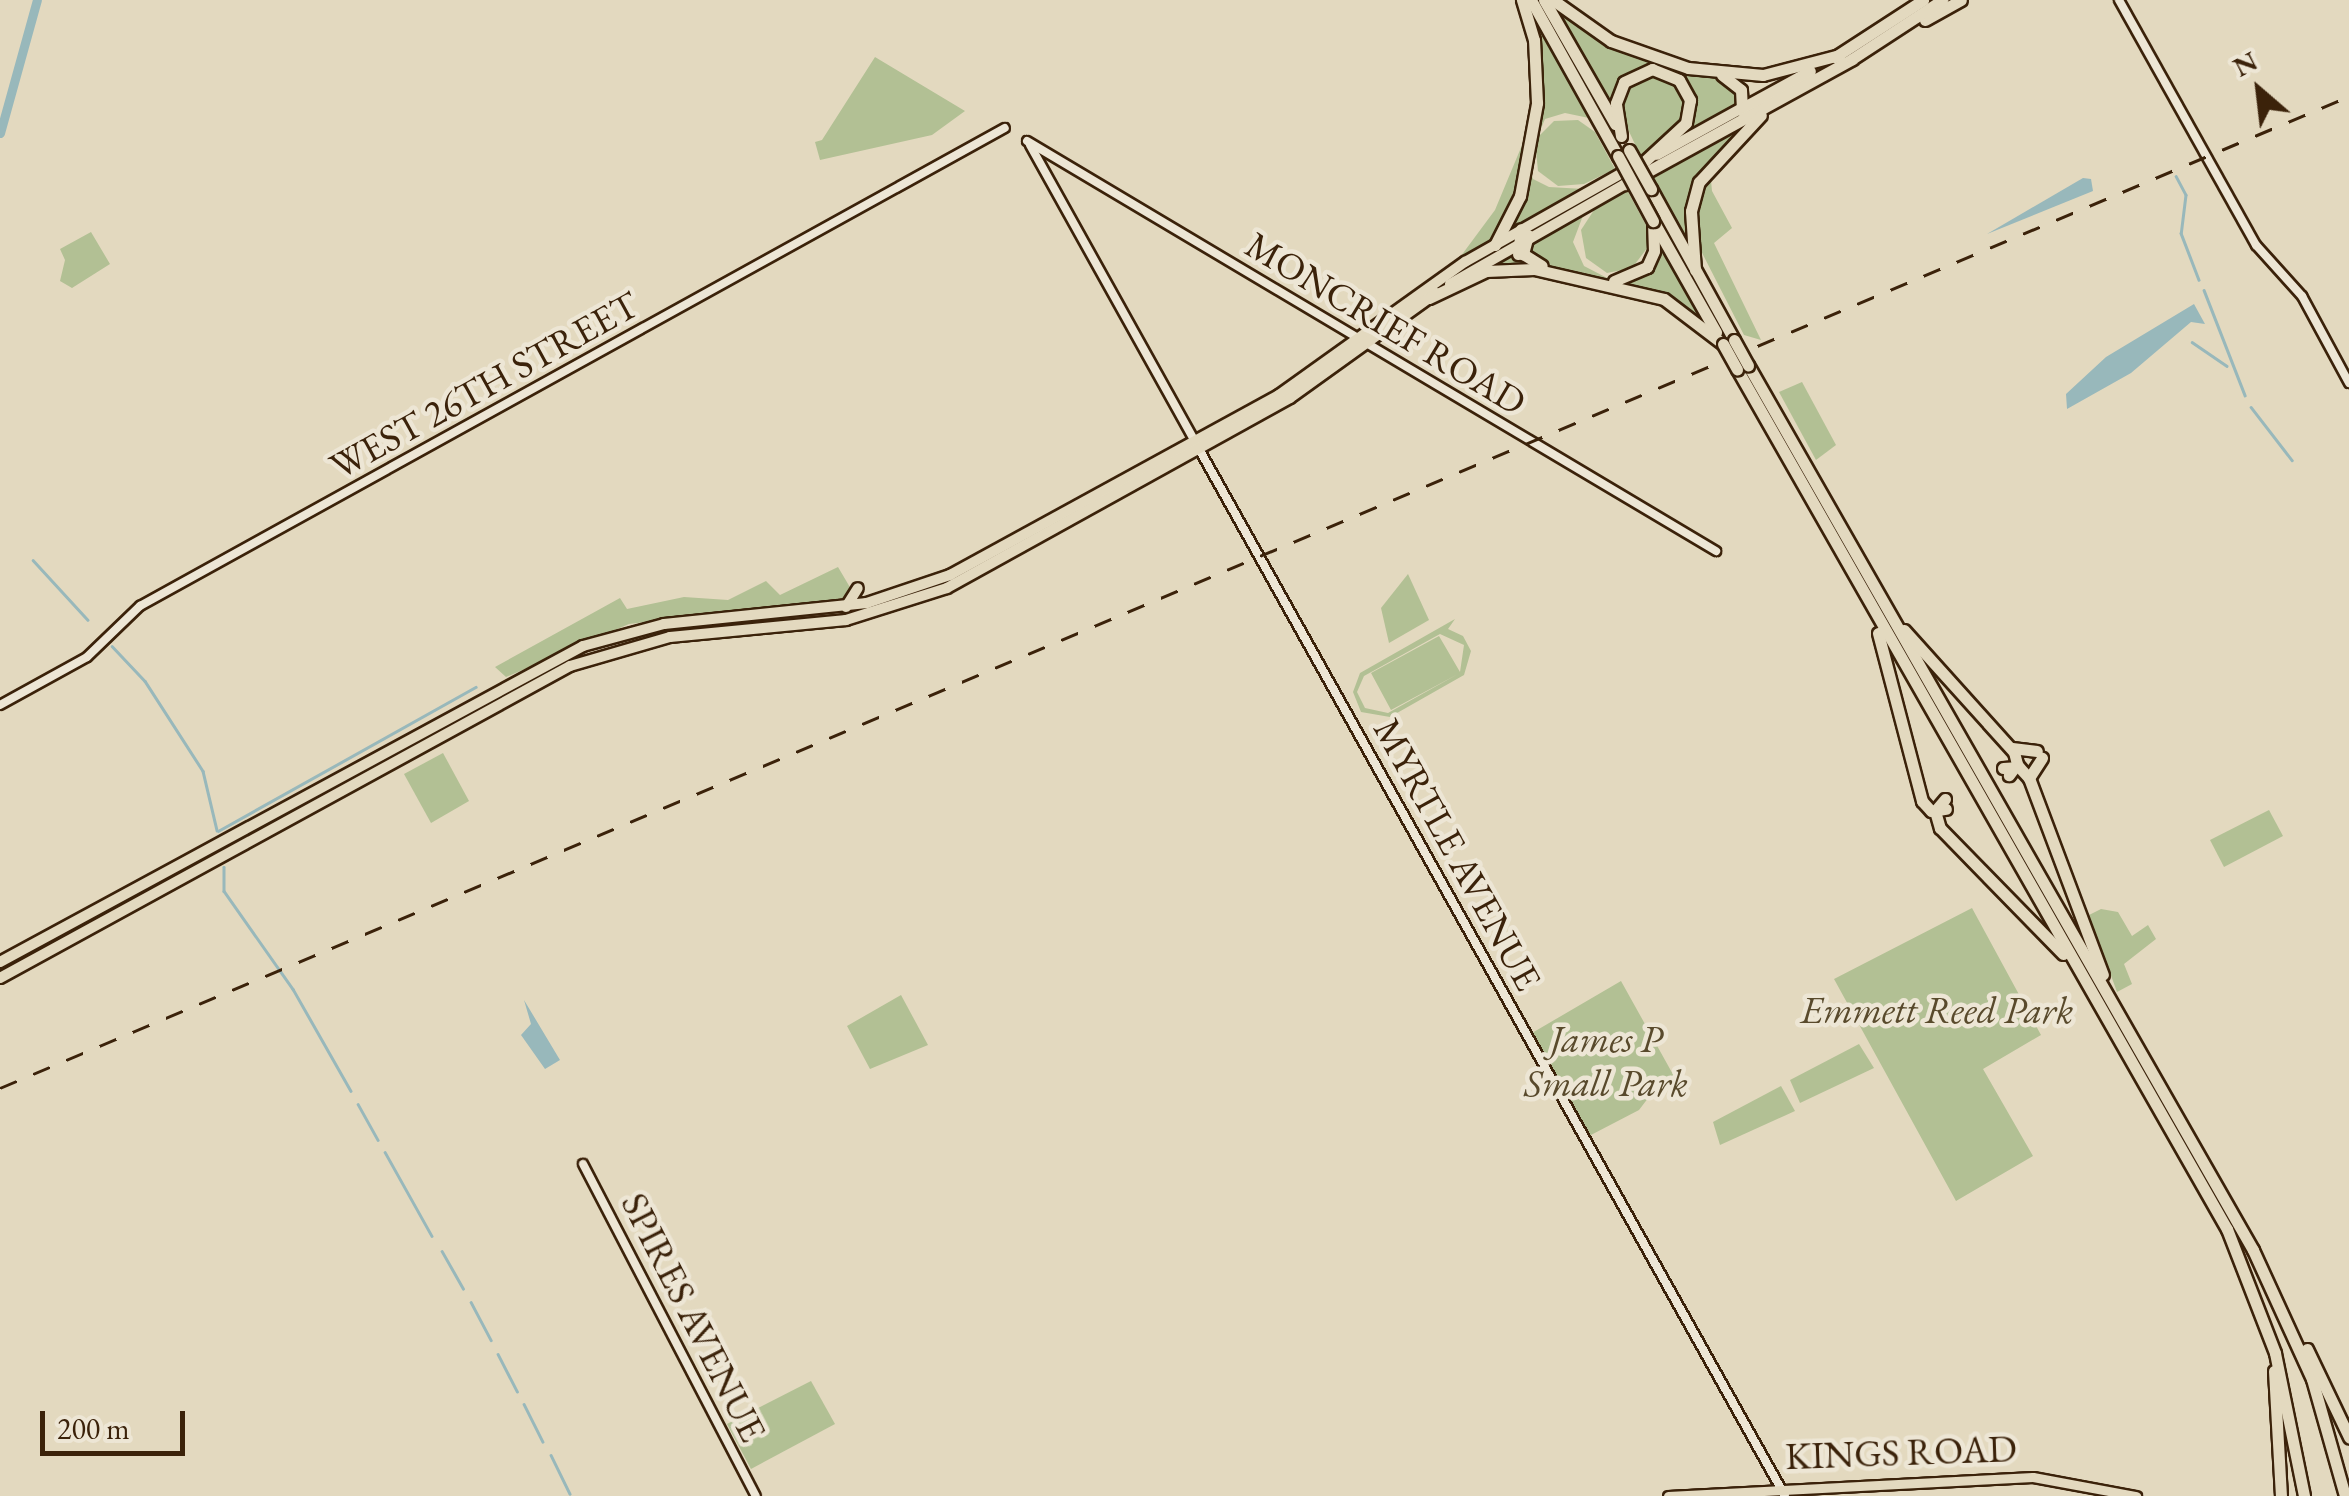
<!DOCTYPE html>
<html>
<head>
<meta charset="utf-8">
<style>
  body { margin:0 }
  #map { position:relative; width:2349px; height:1496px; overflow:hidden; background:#e3d9bf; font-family:"EB Garamond",serif }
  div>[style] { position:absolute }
  .green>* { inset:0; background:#b2c094 }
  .water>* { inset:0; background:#98b8bb }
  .stream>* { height:2.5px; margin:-1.25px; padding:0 1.25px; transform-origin:1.25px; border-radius:1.25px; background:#98b8bb }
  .river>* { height:9px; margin:-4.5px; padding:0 4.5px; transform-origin:4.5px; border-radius:4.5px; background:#98b8bb }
  .roads { filter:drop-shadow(2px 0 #3b220a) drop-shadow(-2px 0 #3b220a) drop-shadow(0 2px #3b220a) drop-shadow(0 -2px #3b220a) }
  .secondary>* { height:8px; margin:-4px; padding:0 4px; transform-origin:4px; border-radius:4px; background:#ede6d5 }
  .primary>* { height:9px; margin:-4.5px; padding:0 4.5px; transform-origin:4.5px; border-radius:4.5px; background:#e3d9bf }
  .trunk>* { height:10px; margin:-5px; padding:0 5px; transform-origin:5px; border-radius:5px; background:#e3d9bf }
  .motorway>* { height:11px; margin:-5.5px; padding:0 5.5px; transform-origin:5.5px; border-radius:5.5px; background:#e3d9bf }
  .rail>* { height:2.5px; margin-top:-1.25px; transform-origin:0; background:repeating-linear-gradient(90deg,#3b220a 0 18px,transparent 0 36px) }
  .bridges { filter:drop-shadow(2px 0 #3b220a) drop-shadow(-2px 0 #3b220a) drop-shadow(0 2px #3b220a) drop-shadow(0 -2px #3b220a) }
  .motorway-bridge>* { height:11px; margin:-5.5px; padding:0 5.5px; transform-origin:5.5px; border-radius:5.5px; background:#e3d9bf }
  span { translate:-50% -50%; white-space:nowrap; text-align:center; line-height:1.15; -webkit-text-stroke:9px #ede6d5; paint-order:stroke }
  .street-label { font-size:38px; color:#3b220a }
  .park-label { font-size:38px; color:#594a2c; font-style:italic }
  .north { position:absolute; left:2209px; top:40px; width:100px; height:100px; -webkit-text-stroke:8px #ede6d5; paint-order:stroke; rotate:332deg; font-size:28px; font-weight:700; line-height:40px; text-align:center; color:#3b220a }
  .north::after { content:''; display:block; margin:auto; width:35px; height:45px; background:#3b220a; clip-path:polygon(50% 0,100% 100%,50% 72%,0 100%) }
  .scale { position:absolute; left:40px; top:1411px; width:145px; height:45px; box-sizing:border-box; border:5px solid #3b220a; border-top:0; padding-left:12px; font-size:30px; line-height:35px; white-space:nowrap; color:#3b220a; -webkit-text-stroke:8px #ede6d5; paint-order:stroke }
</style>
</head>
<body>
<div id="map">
  <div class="green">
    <i style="clip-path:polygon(1553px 4px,1596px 37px,1724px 78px,1741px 103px,1682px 134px,1692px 110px,1673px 71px,1651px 65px,1625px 76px,1610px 105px)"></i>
    <i style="clip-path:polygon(1528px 8px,1589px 118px,1565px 113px,1545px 119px,1527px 162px,1533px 179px,1549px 187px,1584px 189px,1455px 264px,1495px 210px,1525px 138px,1534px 95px)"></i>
    <i style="clip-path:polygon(875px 57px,965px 111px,932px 135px,820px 160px,815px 142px,822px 140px)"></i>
    <i style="clip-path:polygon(1663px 73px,1684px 91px,1686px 116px,1664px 141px,1640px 155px,1619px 110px,1626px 85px,1638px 76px)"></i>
    <i style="clip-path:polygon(1578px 120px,1595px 132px,1615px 169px,1584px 184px,1558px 186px,1538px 171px,1535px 140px,1554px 121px)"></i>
    <i style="clip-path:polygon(1748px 123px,1706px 167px,1687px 219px,1690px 244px,1651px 176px)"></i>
    <i style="clip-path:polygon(1710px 170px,1712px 191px,1732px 228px,1714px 243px,1761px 340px,1744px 335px,1697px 243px,1694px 219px)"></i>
    <i style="clip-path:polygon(1627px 190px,1646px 225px,1648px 247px,1632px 268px,1607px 273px,1586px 258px,1581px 230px,1596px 207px)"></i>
    <i style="clip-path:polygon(1584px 213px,1573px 242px,1584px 266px,1611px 280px,1643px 269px,1654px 235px,1702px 322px,1675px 301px,1548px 268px,1477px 270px)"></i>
    <i style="clip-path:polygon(91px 232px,110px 264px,72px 288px,60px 281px,65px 260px,60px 249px)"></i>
    <i style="clip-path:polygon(1802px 382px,1836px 445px,1816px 460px,1779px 392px)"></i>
    <i style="clip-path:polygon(838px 567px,851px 589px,845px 598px,629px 624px,506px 677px,495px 667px,620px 598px,627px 609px,684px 597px,728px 600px,766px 581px,780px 595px)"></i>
    <i style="clip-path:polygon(1408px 574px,1429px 620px,1389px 643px,1381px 608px)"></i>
    <i style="clip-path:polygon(evenodd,1455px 619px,1448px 629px,1463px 636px,1471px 651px,1464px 675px,1390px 717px,1361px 712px,1353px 692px,1360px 673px,1455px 619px,1440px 634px,1464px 645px,1460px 672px,1439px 636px,1371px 673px,1391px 710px,1458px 674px,1388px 713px,1365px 708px,1357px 692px,1364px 676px,1440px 634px)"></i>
    <i style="clip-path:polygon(443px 753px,469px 801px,431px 823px,404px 774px)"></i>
    <i style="clip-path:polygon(2269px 810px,2283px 836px,2224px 867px,2210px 840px)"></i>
    <i style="clip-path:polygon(1972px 908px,2041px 1035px,1983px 1069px,2033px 1156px,1956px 1201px,1834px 979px)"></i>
    <i style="clip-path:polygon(2101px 909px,2118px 912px,2132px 936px,2148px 925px,2156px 939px,2124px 964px,2132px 984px,2117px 992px,2089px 915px)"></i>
    <i style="clip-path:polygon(1621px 981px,1675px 1078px,1655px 1089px,1639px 1110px,1589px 1136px,1532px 1033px)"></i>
    <i style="clip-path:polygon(901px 995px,928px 1045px,870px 1069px,847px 1026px)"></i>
    <i style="clip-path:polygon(1859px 1044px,1874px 1068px,1800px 1103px,1790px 1080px)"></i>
    <i style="clip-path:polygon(1781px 1086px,1795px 1111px,1720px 1145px,1713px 1122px)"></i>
    <i style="clip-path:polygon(811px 1381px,835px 1424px,751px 1469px,727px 1424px)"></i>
  </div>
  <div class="water">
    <i style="clip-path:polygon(2083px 178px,2091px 179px,2093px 191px,1987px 234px)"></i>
    <i style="clip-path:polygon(2194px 304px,2205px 324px,2191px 322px,2131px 373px,2067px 409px,2066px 394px,2106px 357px)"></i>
    <i style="clip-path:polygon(524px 1000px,560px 1060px,545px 1069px,521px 1035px,531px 1024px)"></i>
  </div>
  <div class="stream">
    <i style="left:2176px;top:176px;width:21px;rotate:62deg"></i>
    <i style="left:2186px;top:195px;width:38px;rotate:97deg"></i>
    <i style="left:2181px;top:233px;width:50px;rotate:69deg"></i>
    <i style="left:2204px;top:290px;width:113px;rotate:68.7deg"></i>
    <i style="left:2192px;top:342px;width:42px;rotate:34.4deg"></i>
    <i style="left:2251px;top:407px;width:67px;rotate:52.3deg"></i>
    <i style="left:33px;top:560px;width:81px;rotate:47.5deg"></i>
    <i style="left:112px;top:646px;width:48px;rotate:46.7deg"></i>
    <i style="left:145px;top:681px;width:107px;rotate:57.2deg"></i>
    <i style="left:203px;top:771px;width:61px;rotate:76.7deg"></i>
    <i style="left:218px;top:831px;width:295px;rotate:-29.2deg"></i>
    <i style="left:224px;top:867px;width:24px;rotate:90deg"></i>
    <i style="left:224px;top:891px;width:120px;rotate:54.9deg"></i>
    <i style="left:293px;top:989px;width:117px;rotate:60.4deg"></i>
    <i style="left:358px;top:1104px;width:41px;rotate:60.9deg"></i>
    <i style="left:385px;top:1152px;width:96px;rotate:60.8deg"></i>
    <i style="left:442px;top:1251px;width:43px;rotate:60.4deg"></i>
    <i style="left:471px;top:1302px;width:43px;rotate:62.2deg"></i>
    <i style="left:498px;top:1354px;width:42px;rotate:62.8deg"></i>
    <i style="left:524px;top:1404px;width:42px;rotate:63.4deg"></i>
    <i style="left:551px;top:1455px;width:43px;rotate:64deg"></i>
  </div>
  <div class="river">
    <i style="left:0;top:133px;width:138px;rotate:-74.5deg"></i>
  </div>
  <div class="roads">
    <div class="secondary">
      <i style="left:2119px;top:0;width:281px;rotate:60.8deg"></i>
      <i style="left:2256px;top:245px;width:69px;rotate:48deg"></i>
      <i style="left:2302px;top:296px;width:99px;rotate:61.6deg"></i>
      <i style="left:1027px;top:141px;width:802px;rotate:30.76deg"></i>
      <i style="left:1030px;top:145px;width:339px;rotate:60.9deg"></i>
      <i style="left:1199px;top:449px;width:1200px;rotate:60.76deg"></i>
      <i style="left:0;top:705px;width:99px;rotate:-28.9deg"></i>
      <i style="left:87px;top:657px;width:74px;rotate:-43.9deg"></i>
      <i style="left:140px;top:606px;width:988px;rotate:-28.93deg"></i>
      <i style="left:583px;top:1164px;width:374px;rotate:62.5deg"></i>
    </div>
    <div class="primary">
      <i style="left:1668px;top:1496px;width:365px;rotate:-3deg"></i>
      <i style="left:2033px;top:1477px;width:105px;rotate:10.5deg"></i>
    </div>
    <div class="trunk">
      <i style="left:1657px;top:155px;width:99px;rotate:-28.9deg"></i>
      <i style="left:1450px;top:284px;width:202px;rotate:-29.7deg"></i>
      <i style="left:846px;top:607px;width:22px;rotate:-58deg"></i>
      <i style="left:0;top:962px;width:663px;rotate:-28.46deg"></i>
      <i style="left:583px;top:646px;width:84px;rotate:-15.2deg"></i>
      <i style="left:664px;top:624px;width:204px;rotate:-5.9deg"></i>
      <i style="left:867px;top:603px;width:88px;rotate:-18.6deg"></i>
      <i style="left:950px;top:575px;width:375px;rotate:-28.7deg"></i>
      <i style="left:1279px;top:395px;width:229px;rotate:-35.6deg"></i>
      <i style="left:1465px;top:262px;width:193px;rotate:-29.5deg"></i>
      <i style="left:0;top:978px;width:650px;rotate:-28.69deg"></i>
      <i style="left:570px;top:666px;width:104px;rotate:-16.2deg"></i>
      <i style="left:670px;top:637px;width:177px;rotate:-5.5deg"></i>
      <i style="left:846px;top:620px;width:106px;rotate:-17.6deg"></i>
      <i style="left:947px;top:588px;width:392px;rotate:-29deg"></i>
      <i style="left:1290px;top:398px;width:180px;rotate:-35.7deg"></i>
    </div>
    <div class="motorway">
      <i style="left:1531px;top:0;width:179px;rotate:60.9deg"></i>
      <i style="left:1544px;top:0;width:143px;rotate:60.2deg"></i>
      <i style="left:1553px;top:0;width:71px;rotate:35.3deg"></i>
      <i style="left:1611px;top:41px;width:82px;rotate:19.3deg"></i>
      <i style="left:1688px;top:68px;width:75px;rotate:5.3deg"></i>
      <i style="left:1763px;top:75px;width:79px;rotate:-14.7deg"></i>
      <i style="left:1925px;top:20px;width:41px;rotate:-29.1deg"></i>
      <i style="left:1835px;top:57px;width:105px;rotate:-32.9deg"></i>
      <i style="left:1722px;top:75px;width:24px;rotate:38deg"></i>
      <i style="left:1741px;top:90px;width:21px;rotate:87deg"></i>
      <i style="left:1744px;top:107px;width:75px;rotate:-28.6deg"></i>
      <i style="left:1621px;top:136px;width:33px;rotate:-99deg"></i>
      <i style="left:1616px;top:103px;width:22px;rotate:-69deg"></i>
      <i style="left:1624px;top:82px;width:31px;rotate:-25deg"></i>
      <i style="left:1652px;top:69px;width:29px;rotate:22deg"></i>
      <i style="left:1679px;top:80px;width:23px;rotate:61deg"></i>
      <i style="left:1690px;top:100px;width:23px;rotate:100deg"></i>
      <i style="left:1686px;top:123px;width:56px;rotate:137.2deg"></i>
      <i style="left:1625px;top:184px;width:259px;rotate:-28.8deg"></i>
      <i style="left:1852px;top:59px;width:108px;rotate:-33.2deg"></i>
      <i style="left:1651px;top:189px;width:172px;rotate:61.2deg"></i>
      <i style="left:1656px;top:226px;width:122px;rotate:60.5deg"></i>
      <i style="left:1528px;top:235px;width:20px;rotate:105deg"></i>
      <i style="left:1523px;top:254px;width:22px;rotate:32deg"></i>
      <i style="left:1495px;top:245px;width:55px;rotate:-63deg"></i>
      <i style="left:1520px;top:196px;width:95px;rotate:-79.6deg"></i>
      <i style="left:1537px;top:103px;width:63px;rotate:-92.7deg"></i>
      <i style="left:1534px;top:40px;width:42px;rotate:-106.7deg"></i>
      <i style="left:1518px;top:254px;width:25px;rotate:-83deg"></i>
      <i style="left:1695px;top:270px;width:59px;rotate:-93.9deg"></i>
      <i style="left:1691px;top:211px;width:30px;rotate:-75deg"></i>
      <i style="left:1699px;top:182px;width:91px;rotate:-47.2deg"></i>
      <i style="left:1614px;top:281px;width:36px;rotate:-23deg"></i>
      <i style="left:1647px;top:267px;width:17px;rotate:-66deg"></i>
      <i style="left:1654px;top:251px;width:30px;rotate:-92deg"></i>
      <i style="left:1429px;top:298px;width:63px;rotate:-25.3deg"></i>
      <i style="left:1486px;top:271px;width:48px;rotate:-2.4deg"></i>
      <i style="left:1534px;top:269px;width:133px;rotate:13deg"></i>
      <i style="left:1664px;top:299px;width:74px;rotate:37.3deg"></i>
      <i style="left:1748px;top:365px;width:1019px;rotate:60.29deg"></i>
      <i style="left:2253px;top:1250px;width:142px;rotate:65.4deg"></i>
      <i style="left:2312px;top:1379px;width:122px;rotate:74.2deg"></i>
      <i style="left:1737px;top:369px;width:990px;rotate:60.33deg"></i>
      <i style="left:2227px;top:1229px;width:133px;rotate:68.8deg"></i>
      <i style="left:2275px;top:1353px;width:146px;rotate:78.5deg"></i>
      <i style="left:1904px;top:630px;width:164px;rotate:48deg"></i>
      <i style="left:2014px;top:752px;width:12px;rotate:76deg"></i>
      <i style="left:2017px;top:764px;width:14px;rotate:126deg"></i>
      <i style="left:1878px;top:633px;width:174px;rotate:75.3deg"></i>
      <i style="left:1922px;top:801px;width:13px;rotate:48deg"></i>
      <i style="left:1931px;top:811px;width:15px;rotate:-8deg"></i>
      <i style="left:2012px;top:748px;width:25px;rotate:7deg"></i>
      <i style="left:2003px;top:768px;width:16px;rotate:-4deg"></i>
      <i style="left:2019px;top:767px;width:15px;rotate:48deg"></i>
      <i style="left:2029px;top:778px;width:210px;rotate:69.4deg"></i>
      <i style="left:2029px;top:778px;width:24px;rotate:-57deg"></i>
      <i style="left:1945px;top:799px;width:16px;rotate:130deg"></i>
      <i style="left:1935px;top:811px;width:18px;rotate:74deg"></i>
      <i style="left:1940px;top:828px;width:176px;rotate:45.7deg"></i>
      <i style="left:2307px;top:1349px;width:98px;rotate:64.5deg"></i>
      <i style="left:2274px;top:1371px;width:125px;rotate:86.8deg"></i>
    </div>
  </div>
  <div class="rail">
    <i style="left:0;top:1088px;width:2550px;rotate:-22.89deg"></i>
  </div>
  <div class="bridges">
    <div class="motorway-bridge">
      <i style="left:1629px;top:150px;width:45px;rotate:60.6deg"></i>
      <i style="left:1618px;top:156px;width:74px;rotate:61.7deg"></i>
      <i style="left:1734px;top:340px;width:29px;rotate:61deg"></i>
      <i style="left:1723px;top:344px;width:29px;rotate:61deg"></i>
    </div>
  </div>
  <div class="street-label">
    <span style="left:1386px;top:323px;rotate:31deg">MONCRIEF ROAD</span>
    <span style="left:484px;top:385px;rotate:-29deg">WEST 26TH STREET</span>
    <span style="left:1458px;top:854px;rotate:61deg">MYRTLE AVENUE</span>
    <span style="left:694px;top:1317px;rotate:63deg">SPIRES AVENUE</span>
    <span style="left:1901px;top:1452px;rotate:-2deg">KINGS ROAD</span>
  </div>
  <div class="park-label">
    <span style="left:1937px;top:1010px">Emmett Reed Park</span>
    <span style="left:1606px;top:1061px">James P<br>Small Park</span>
  </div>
  <div class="north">N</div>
  <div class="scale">200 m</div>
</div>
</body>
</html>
